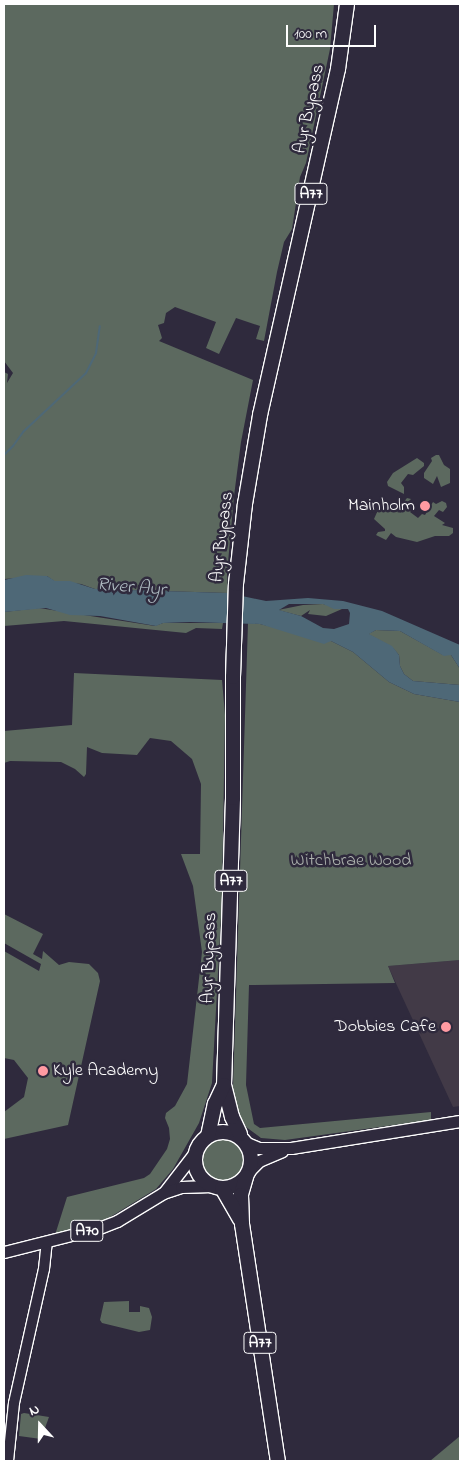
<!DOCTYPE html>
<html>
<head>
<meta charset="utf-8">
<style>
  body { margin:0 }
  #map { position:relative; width:464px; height:1465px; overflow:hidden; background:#2f2a3d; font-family:"Indie Flower",sans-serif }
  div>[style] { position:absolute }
  .built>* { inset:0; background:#423a47 }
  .green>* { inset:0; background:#5c695f }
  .round { border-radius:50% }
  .water>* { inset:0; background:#4e6877 }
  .stream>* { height:2px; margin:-1px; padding:0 1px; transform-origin:1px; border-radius:1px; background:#4e6877 }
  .roads { filter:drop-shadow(1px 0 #fff) drop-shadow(-1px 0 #fff) drop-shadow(0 1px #fff) drop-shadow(0 -1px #fff) }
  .secondary>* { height:10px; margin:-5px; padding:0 5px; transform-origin:5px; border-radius:5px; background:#2f2a3d }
  .primary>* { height:11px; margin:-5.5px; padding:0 5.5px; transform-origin:5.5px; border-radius:5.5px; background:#2f2a3d }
  .highway>* { height:14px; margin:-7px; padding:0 7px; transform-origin:7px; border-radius:7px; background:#2f2a3d }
  .highway>.ring { margin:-7px; padding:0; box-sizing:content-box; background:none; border:14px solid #2f2a3d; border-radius:50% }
  .dots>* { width:14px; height:14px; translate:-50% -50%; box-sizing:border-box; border:2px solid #2f2a3d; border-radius:50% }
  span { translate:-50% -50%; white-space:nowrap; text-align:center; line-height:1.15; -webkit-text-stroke:5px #2f2a3d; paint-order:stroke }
  .shield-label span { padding:1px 4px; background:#2f2a3d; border:1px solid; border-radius:4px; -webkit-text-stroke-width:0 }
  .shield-label { font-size:16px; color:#fff; font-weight:700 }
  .street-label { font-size:18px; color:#fff }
  .poi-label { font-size:18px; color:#fff }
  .right { translate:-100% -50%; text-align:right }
  .left { translate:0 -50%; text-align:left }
  .park-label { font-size:18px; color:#aeb4af }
  .water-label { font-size:19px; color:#afbbc2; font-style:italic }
  .frame { position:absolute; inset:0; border:5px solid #fff; pointer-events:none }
  .north { position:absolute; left:15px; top:1400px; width:50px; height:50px; -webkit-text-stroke:4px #2f2a3d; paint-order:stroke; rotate:339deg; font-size:14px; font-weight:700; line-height:20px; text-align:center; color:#fff }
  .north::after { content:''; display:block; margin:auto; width:18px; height:22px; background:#fff; clip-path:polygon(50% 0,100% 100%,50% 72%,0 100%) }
  .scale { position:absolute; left:286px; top:25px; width:90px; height:22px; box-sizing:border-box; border:2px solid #fff; border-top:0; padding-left:6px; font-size:15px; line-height:18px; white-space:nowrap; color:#fff; -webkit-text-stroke:4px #2f2a3d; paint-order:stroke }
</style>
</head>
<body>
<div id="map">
  <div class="built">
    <i style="clip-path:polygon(460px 960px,460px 1106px,453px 1107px,388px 966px)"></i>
  </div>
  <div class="green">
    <i style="clip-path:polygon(4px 4px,334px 4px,330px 49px,306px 163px,300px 177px,292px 229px,284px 242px,277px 272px,264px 341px,256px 339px,260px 326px,236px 318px,219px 354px,206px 348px,216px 322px,175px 307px,166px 313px,164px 323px,158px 325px,162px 338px,159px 341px,253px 380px,241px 442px,234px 496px,227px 574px,228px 593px,95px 589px,81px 584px,54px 581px,47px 576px,4px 579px,4px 372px,8px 374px,7px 383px,13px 373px,4px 361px)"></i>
    <i style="clip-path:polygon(436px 455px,439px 455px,444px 465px,450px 469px,450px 483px,441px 487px,437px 476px,433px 484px,424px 478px,424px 473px,432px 461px,431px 458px)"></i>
    <i style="clip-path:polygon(417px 458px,424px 463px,424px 466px,413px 475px,408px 474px,401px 483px,404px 487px,404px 494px,388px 486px,387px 482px,393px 473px)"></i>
    <i style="clip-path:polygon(407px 498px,411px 499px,407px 503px,413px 508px,410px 512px,418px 518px,422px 514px,425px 515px,433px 502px,436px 504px,442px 501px,446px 503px,447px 507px,443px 512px,439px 510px,434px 516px,445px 523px,442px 525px,453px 528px,453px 533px,449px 536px,435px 536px,417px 542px,396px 537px,391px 533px,386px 540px,376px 535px,378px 532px,385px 531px,385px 529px,374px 519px,378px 510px,384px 507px,394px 508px,396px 512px)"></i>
    <i style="clip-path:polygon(323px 604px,342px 609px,326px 616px,308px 614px,310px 610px,301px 616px,278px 610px,303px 605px)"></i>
    <i style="clip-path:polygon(39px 608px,155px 626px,163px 623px,223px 623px,222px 629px,196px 628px,186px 633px,64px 621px,4px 626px,4px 612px)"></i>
    <i style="clip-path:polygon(248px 623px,260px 624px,331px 641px,353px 652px,389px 682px,414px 694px,460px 702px,460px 960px,388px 966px,395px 983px,249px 985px,246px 1085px,254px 1124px,260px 1128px,431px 1112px,431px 1120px,285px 1140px,261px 1138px,246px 1127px,238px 1112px,233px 1087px)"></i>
    <i style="clip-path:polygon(376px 630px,400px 631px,443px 655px,451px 655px,460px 669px,460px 685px,413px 681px,404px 674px,400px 666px,399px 655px,392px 647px,368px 634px)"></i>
    <i style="clip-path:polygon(74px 673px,222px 680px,225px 715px,222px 899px,212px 1083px,199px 1123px,173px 1169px,156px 1189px,107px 1219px,55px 1235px,67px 1197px,144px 1178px,150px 1174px,167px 1149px,170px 1139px,169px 1128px,165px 1118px,166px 1113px,175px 1106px,187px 1084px,202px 952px,193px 886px,181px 854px,200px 854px,201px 784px,192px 759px,171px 741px,150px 738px,137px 755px,102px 753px,87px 747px,86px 774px,84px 777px,75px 769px,61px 762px,10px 761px,4px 763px,4px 731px,72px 725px)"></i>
    <i style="clip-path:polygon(4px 914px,43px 934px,33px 954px,42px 959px,43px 951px,59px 965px,69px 962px,89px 964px,98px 973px,100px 981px,68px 1125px,4px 1139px,4px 1112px,24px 1097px,28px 1078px,14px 1060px,4px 1058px,4px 951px,39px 971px,41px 964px,4px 943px)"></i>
    <i class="round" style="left:199px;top:1136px;width:48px;height:48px"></i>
    <i style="clip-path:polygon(129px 1301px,129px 1312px,140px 1312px,140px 1306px,149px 1308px,152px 1317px,150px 1330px,139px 1332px,102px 1323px,100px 1320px,104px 1302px)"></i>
    <i style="clip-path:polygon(24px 1413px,49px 1417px,41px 1439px,19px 1436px,21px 1414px)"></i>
    <i style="clip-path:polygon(460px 1436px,460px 1461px,430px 1461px)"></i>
  </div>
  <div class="water">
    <i style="clip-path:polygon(evenodd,26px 575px,47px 576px,55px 581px,70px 581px,95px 589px,116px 587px,129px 590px,228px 593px,266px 601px,308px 598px,343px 601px,382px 611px,460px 645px,460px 669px,451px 655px,444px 656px,400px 631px,376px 630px,369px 634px,392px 646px,399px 655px,400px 666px,404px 674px,413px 681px,460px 685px,460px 702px,414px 694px,389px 682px,353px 652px,331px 641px,324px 644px,260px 624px,190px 622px,163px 623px,156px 626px,100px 616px,70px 615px,46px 608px,4px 612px,4px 580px,26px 575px,289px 604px,323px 604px,334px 609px,348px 609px,350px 613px,349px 624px,334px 629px,323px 628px,301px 616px,279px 610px,289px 604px)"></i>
  </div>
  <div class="stream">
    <i style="left:4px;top:455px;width:13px;rotate:-45deg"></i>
    <i style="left:13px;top:446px;width:17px;rotate:-54deg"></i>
    <i style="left:23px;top:432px;width:86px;rotate:-43.1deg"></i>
    <i style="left:86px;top:373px;width:22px;rotate:-63deg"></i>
    <i style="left:96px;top:353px;width:27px;rotate:-82deg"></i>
  </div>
  <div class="roads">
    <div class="secondary">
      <i style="left:8px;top:1461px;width:58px;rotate:-84.1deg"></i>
      <i style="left:14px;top:1403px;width:137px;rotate:-77.4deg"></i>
      <i style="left:44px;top:1269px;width:27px;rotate:-84deg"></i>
    </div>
    <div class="primary">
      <i style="left:247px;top:1143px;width:13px;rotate:23deg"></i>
      <i style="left:259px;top:1148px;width:32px"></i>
      <i style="left:291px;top:1148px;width:171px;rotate:-9.1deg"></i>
      <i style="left:249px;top:1171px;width:14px;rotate:-45deg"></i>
      <i style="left:259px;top:1161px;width:25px;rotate:-23deg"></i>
      <i style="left:165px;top:1191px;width:51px;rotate:-52.2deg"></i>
      <i style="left:4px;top:1252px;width:98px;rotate:-14.2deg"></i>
      <i style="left:99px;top:1228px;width:19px;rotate:-21deg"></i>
      <i style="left:117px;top:1221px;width:54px;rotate:-31.3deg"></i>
      <i style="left:163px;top:1193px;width:19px;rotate:-18deg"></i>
      <i style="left:181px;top:1187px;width:31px;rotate:-2deg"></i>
    </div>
    <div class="highway">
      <i class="ring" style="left:195px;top:1132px;width:42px;height:42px"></i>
      <i style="left:240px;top:1134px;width:19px;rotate:-115deg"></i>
      <i style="left:232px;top:1117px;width:33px;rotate:-104deg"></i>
      <i style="left:224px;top:1085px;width:287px;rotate:-88.2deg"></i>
      <i style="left:233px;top:798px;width:121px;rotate:-90deg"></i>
      <i style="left:233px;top:677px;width:93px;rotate:-88.2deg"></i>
      <i style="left:236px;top:584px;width:81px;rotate:-83.6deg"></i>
      <i style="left:245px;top:504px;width:90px;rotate:-80.4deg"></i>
      <i style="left:260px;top:415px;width:355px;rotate:-77.3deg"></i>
      <i style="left:338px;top:69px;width:66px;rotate:-82.1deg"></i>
      <i style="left:208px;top:1136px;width:33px;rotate:-78deg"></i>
      <i style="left:215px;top:1104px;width:21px;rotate:-65deg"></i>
      <i style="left:246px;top:1177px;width:19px;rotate:106deg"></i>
      <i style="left:241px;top:1195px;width:29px;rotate:88deg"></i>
      <i style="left:242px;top:1224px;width:240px;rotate:81.4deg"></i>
      <i style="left:222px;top:1188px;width:36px;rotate:60deg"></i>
    </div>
  </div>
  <div class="dots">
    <i style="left:425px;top:506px;background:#ff9aa2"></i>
    <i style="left:446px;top:1027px;background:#ff9aa2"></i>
    <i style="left:43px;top:1071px;background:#ff9aa2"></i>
  </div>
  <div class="shield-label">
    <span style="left:311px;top:194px">A77</span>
    <span style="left:231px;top:881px">A77</span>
    <span style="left:87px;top:1231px">A70</span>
    <span style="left:260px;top:1343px">A77</span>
  </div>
  <div class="street-label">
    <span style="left:310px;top:109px;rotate:-78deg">Ayr Bypass</span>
    <span style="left:223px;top:537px;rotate:-83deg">Ayr Bypass</span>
    <span style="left:210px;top:958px;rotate:-88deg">Ayr Bypass</span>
  </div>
  <div class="poi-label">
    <span class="right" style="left:415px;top:506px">Mainholm</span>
    <span class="right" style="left:436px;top:1027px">Dobbies Cafe</span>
    <span class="left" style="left:53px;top:1071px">Kyle Academy</span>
  </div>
  <div class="park-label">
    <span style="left:351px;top:861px">Witchbrae Wood</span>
  </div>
  <div class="water-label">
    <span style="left:131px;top:588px;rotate:5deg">River Ayr</span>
  </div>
  <div class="frame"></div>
  <div class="north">N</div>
  <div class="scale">100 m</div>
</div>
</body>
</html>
